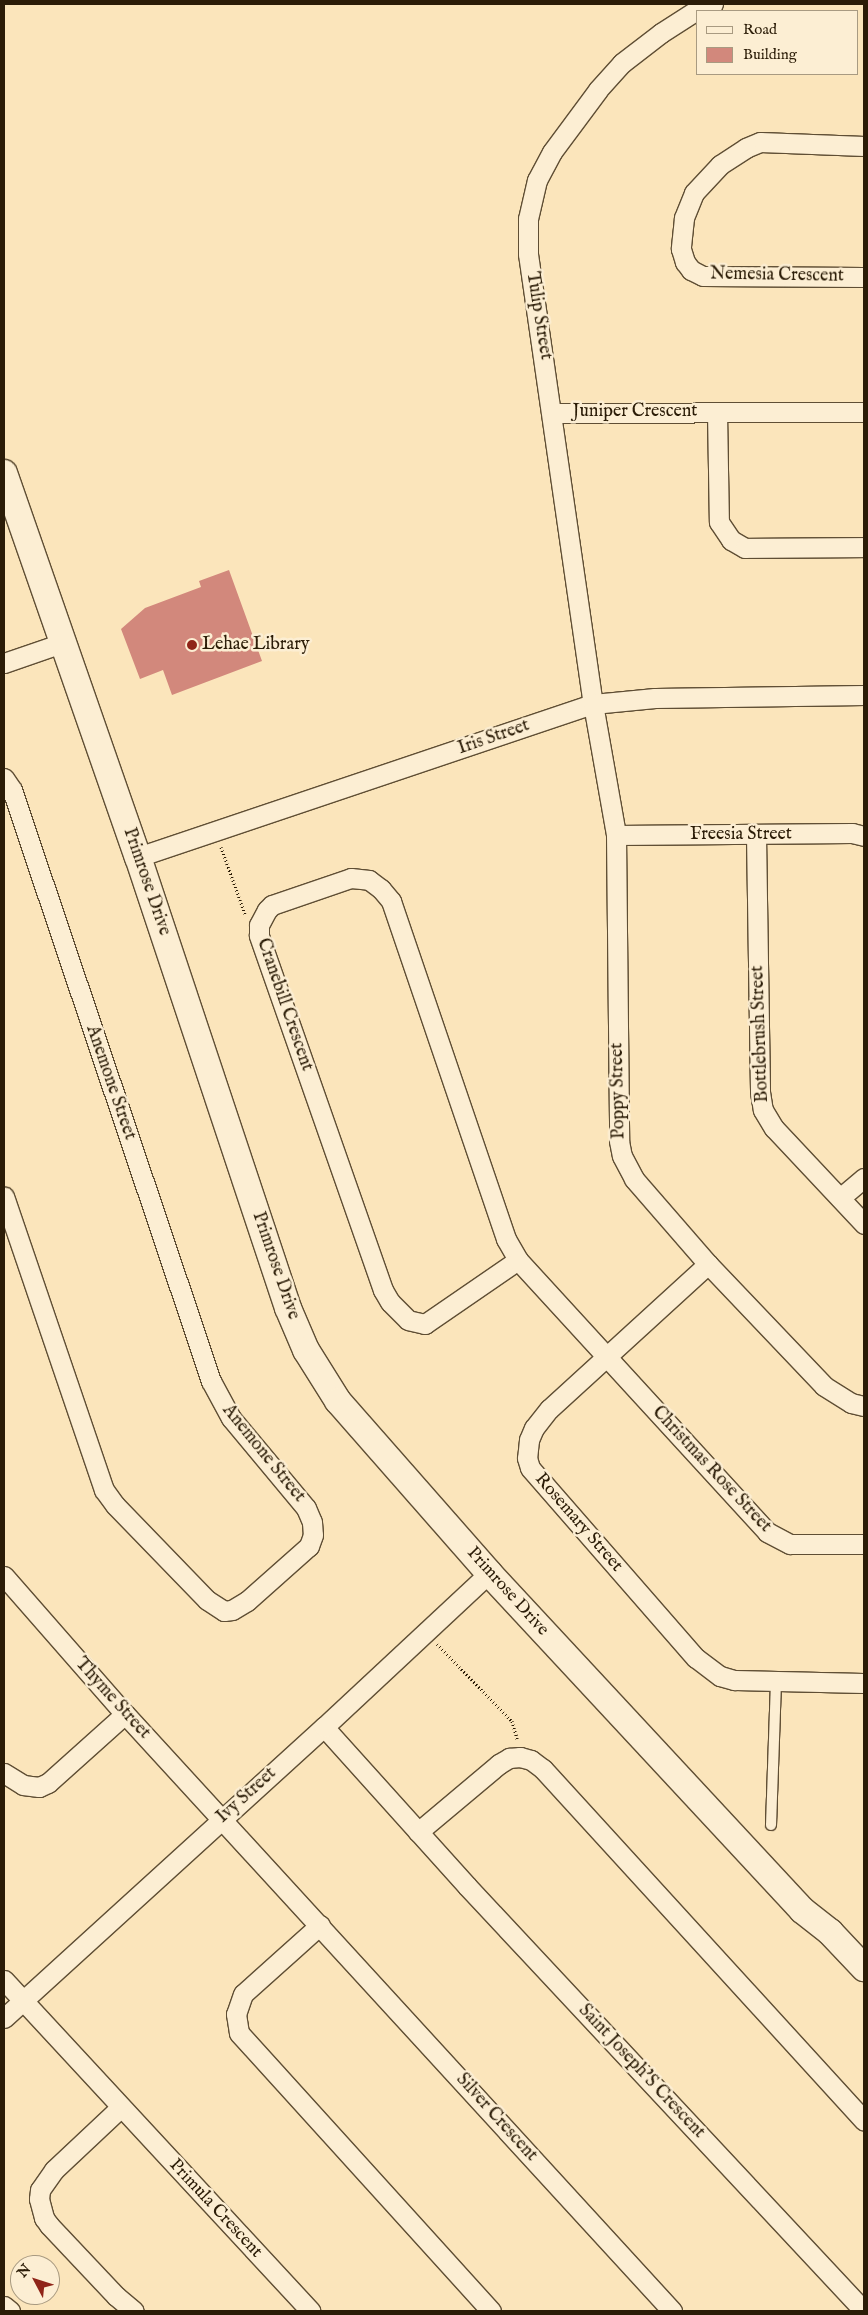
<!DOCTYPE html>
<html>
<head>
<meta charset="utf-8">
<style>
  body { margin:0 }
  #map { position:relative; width:868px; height:2315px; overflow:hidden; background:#fbe5bb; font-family:"IM FELL English",serif }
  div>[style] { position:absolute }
  .building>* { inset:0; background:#d2887c }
  .path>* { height:3px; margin-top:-1.5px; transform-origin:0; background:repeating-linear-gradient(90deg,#2b1c07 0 1px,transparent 0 3.5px) }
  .roads { filter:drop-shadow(1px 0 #5f4e34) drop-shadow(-1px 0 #5f4e34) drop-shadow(0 1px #5f4e34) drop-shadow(0 -1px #5f4e34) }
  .lane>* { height:10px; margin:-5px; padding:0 5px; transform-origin:5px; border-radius:5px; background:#fceed3 }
  .street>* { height:19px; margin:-9.5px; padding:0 9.5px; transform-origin:9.5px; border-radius:9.5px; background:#fceed3 }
  .secondary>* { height:26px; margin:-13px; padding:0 13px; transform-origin:13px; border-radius:13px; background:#fceed3 }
  .dots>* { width:14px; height:14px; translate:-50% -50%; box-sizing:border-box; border:2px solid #fceed3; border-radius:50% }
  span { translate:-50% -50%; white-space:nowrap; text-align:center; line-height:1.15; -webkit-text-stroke:5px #fceed3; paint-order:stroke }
  .street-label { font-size:18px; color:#2b1c07 }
  .poi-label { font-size:18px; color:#2b1c07 }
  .left { translate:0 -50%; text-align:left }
  .frame { position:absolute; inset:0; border:5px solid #2b1c07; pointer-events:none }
  .legend { position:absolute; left:696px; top:10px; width:162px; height:65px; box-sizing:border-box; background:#fceed3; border:1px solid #a89a81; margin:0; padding:6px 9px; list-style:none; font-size:15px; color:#2b1c07 }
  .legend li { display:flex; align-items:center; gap:10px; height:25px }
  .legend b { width:25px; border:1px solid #a89a81 }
  .north { position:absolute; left:10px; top:2255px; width:50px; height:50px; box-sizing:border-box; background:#fceed3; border:1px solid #a89a81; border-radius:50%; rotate:310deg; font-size:14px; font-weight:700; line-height:20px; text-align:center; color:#2b1c07 }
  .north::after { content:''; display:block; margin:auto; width:18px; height:22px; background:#8f2418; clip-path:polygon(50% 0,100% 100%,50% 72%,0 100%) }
</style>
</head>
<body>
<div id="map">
  <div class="building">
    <i style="clip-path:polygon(229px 570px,262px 661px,172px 695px,163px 670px,140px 679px,121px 629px,145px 608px,201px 587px,199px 581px)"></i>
  </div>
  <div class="path">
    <i style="left:221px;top:847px;width:71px;rotate:70.3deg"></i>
    <i style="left:437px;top:1644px;width:107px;rotate:45.8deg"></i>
    <i style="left:512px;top:1721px;width:19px;rotate:74deg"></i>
  </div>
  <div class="roads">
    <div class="lane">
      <i style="left:771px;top:1825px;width:144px;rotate:-88deg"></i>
    </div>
    <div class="street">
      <i style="left:713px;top:4px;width:10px;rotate:169deg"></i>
      <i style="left:703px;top:6px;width:50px;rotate:147.3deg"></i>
      <i style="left:661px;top:33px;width:49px;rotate:142.4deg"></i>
      <i style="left:622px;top:63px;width:36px;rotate:132deg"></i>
      <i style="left:598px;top:90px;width:77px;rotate:126.6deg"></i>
      <i style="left:552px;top:152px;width:32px;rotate:118deg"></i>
      <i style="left:537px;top:180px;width:40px;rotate:103deg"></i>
      <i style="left:528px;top:219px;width:35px;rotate:90deg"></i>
      <i style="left:528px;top:254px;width:455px;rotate:81.8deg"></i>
      <i style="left:593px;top:704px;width:133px;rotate:80deg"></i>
      <i style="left:616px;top:835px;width:306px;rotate:89.4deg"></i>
      <i style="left:619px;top:1141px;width:15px;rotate:79deg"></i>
      <i style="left:622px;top:1156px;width:26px;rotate:62deg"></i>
      <i style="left:634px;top:1179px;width:113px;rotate:49deg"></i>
      <i style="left:708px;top:1264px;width:168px;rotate:46.4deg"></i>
      <i style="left:824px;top:1386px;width:32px;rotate:32deg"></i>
      <i style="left:851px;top:1403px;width:13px;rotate:13deg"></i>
      <i style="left:864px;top:146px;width:104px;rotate:-177.8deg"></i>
      <i style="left:760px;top:142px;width:15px;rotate:157deg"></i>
      <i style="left:746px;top:148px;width:31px;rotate:147deg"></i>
      <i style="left:720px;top:165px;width:38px;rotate:133deg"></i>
      <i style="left:694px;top:193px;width:27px;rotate:112deg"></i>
      <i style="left:684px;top:218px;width:31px;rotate:96deg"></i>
      <i style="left:681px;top:249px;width:14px;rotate:73deg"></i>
      <i style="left:685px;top:262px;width:10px;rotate:53deg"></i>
      <i style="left:691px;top:270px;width:13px;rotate:27deg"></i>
      <i style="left:703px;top:276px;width:161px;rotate:0.4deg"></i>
      <i style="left:717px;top:412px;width:110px;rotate:89deg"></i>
      <i style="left:719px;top:522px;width:22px;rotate:56deg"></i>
      <i style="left:731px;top:540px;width:16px;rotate:30deg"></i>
      <i style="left:745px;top:548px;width:119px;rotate:-0.5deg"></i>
      <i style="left:552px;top:413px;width:312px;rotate:-0.2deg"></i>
      <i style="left:4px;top:663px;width:61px;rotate:-19deg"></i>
      <i style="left:4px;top:778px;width:14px;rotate:56deg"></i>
      <i style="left:12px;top:790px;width:624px;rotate:71.39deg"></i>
      <i style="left:211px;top:1381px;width:42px;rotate:61.6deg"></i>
      <i style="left:231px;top:1418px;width:117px;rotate:50.2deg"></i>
      <i style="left:306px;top:1508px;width:15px;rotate:67deg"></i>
      <i style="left:312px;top:1522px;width:13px;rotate:86deg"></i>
      <i style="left:313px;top:1535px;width:12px;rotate:110deg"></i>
      <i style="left:309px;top:1546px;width:83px;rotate:138.4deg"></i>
      <i style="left:247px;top:1601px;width:17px;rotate:149deg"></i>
      <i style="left:232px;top:1610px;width:8px;rotate:173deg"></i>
      <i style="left:224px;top:1611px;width:20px;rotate:-147deg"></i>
      <i style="left:207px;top:1600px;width:132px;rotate:-134.1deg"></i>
      <i style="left:115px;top:1505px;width:19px;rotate:-126deg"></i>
      <i style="left:104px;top:1490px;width:310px;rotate:-108.8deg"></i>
      <i style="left:616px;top:835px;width:236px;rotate:-0.5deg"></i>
      <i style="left:852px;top:833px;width:12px;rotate:14deg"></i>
      <i style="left:756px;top:835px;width:257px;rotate:89.1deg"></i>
      <i style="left:760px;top:1092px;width:18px;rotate:81deg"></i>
      <i style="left:763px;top:1110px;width:21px;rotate:59deg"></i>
      <i style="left:774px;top:1128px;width:132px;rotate:46.8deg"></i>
      <i style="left:138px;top:857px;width:480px;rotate:-18.6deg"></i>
      <i style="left:593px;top:704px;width:62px;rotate:-5.5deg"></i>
      <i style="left:655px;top:698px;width:209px;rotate:-0.8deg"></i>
      <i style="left:840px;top:1198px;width:31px;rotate:-40deg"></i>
      <i style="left:518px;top:1260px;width:113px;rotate:145.5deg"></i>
      <i style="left:425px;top:1324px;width:17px;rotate:-167deg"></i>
      <i style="left:408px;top:1320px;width:25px;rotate:-135deg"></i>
      <i style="left:390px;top:1302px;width:14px;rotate:-120deg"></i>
      <i style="left:383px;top:1290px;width:376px;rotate:-109.3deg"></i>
      <i style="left:259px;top:935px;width:10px;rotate:-90deg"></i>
      <i style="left:259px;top:925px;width:17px;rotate:-62deg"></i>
      <i style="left:267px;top:910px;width:7px;rotate:-45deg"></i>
      <i style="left:272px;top:905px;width:83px;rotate:-18.9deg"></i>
      <i style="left:351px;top:878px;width:18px;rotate:6deg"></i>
      <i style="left:369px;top:880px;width:15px;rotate:37deg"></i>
      <i style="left:381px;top:889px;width:16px;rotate:50deg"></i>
      <i style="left:391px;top:901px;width:357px;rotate:71.2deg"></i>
      <i style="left:506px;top:1239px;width:24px;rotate:60deg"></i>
      <i style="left:518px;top:1260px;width:369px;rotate:47.5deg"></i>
      <i style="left:767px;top:1532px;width:26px;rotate:28deg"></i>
      <i style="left:790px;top:1544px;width:74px"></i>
      <i style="left:708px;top:1264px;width:215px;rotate:137.6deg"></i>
      <i style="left:549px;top:1409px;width:24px;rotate:128deg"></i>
      <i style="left:534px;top:1428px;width:13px;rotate:113deg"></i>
      <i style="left:529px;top:1440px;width:18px;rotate:96deg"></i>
      <i style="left:527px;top:1458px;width:10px;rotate:73deg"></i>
      <i style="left:530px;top:1468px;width:252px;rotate:48.9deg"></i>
      <i style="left:696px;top:1658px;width:30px;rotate:37deg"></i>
      <i style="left:720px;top:1676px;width:15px;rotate:16deg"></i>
      <i style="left:734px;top:1680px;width:130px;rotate:1.3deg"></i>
      <i style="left:4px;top:1576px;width:184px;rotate:48.8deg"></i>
      <i style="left:125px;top:1714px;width:810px;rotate:47.5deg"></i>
      <i style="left:324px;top:1727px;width:214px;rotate:48deg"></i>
      <i style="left:467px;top:1886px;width:582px;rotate:46.95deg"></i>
      <i style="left:4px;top:1773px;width:22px;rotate:32deg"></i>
      <i style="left:23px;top:1785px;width:16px;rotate:7deg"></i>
      <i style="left:39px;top:1787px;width:10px;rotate:-24deg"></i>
      <i style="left:48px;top:1783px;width:103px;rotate:-41.9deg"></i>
      <i style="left:418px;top:1832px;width:106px;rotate:-40deg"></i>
      <i style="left:499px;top:1764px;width:12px;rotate:-31deg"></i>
      <i style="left:509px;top:1758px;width:11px;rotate:-5deg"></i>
      <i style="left:520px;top:1757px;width:11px;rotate:15deg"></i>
      <i style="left:531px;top:1760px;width:15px;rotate:37deg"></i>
      <i style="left:543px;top:1769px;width:476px;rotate:47.6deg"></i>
      <i style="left:320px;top:1925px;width:103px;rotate:138.1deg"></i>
      <i style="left:243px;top:1994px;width:21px;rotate:109deg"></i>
      <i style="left:236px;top:2014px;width:19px;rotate:81deg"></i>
      <i style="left:239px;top:2033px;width:375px;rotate:47.8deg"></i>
      <i style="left:4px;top:1980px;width:451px;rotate:47.2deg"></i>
      <i style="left:4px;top:2018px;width:433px;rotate:-42.3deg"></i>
      <i style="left:324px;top:1727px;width:226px;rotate:-43deg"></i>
      <i style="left:121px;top:2107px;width:92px;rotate:136.8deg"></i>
      <i style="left:54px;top:2170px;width:24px;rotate:125deg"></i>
      <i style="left:40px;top:2190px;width:9px;rotate:96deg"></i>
      <i style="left:39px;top:2199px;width:20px;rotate:75deg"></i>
      <i style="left:44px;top:2218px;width:9px;rotate:54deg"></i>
      <i style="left:49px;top:2225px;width:98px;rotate:46.7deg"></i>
      <i style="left:116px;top:2296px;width:23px;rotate:40deg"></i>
      <i style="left:4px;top:2306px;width:8px;rotate:40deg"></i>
    </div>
    <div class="secondary">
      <i style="left:4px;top:473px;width:407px;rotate:70.8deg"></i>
      <i style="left:138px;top:857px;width:475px;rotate:71.6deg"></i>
      <i style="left:288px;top:1308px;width:46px;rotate:66.8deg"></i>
      <i style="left:306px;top:1350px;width:60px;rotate:57.9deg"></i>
      <i style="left:338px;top:1401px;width:229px;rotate:48.7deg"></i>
      <i style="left:489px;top:1573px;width:460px;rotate:47.1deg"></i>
      <i style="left:802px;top:1910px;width:36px;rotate:38deg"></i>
      <i style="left:830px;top:1932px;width:50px;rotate:46.6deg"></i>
    </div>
  </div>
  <div class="dots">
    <i style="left:192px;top:645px;background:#8f2418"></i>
  </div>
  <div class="street-label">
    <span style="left:777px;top:276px;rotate:1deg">Nemesia Crescent</span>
    <span style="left:538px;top:316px;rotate:81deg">Tulip Street</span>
    <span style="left:635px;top:412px">Juniper Crescent</span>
    <span style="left:494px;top:738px;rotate:-19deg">Iris Street</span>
    <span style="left:741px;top:835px">Freesia Street</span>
    <span style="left:146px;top:882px;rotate:71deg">Primrose Drive</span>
    <span style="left:284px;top:1005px;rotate:71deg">Cranebill Crescent</span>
    <span style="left:761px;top:1034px;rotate:-92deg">Bottlebrush Street</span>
    <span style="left:110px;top:1083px;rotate:71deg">Anemone Street</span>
    <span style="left:619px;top:1091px;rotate:-91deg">Poppy Street</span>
    <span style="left:275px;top:1266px;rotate:71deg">Primrose Drive</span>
    <span style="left:263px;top:1454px;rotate:51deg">Anemone Street</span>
    <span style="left:711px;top:1470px;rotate:47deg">Christmas Rose Street</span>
    <span style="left:578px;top:1523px;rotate:49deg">Rosemary Street</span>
    <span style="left:507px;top:1592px;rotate:48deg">Primrose Drive</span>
    <span style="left:112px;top:1699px;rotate:48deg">Thyme Street</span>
    <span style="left:247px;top:1796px;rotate:-42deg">Ivy Street</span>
    <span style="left:641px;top:2072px;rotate:47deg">Saint Joseph'S Crescent</span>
    <span style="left:496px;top:2118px;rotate:48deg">Silver Crescent</span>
    <span style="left:215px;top:2209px;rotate:47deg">Primula Crescent</span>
  </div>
  <div class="poi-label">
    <span class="left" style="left:202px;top:645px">Lehae Library</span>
  </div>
  <div class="frame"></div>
  <ul class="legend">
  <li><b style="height:6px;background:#fceed3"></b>Road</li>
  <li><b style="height:14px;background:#d2887c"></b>Building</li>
  </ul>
  <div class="north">N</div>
</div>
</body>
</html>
